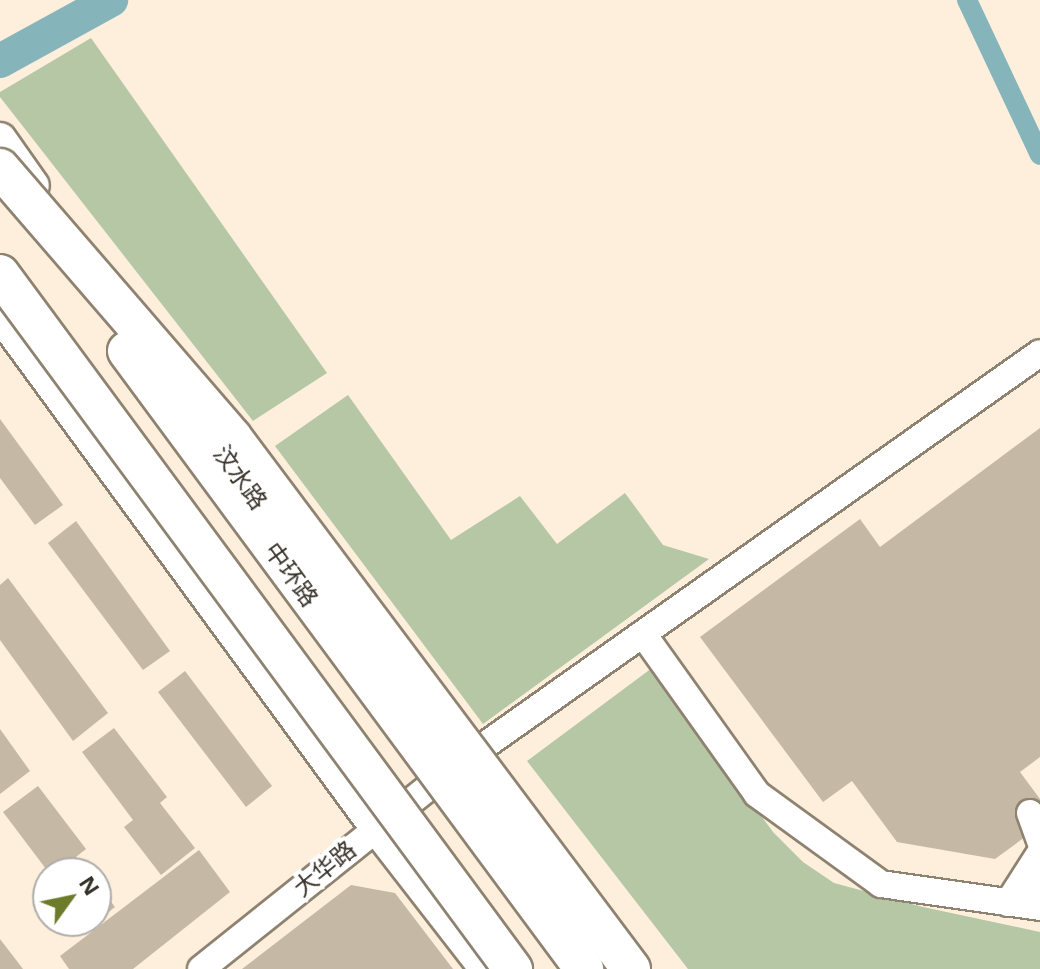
<!DOCTYPE html>
<html>
<head>
<meta charset="utf-8">
<style>
  body { margin:0 }
  #map { position:relative; width:1040px; height:969px; overflow:hidden; background:#fdefdc; font-family:"Noto Sans","Noto Sans SC",sans-serif }
  div>[style] { position:absolute }
  .forest>* { inset:0; background:#b6c7a5 }
  .canal>* { height:20px; margin:-10px; padding:0 10px; transform-origin:10px; border-radius:10px; background:#85b5ba }
  .river>* { height:34px; margin:-17px; padding:0 17px; transform-origin:17px; border-radius:17px; background:#85b5ba }
  .building>* { inset:0; background:#c5b8a5 }
  .roads { filter:drop-shadow(2px 0 #8e8270) drop-shadow(-2px 0 #8e8270) drop-shadow(0 2px #8e8270) drop-shadow(0 -2px #8e8270) }
  .minor>* { height:26px; margin:-13px; padding:0 13px; transform-origin:13px; border-radius:13px; background:#fff }
  .major>* { height:32px; margin:-16px; padding:0 16px; transform-origin:16px; border-radius:16px; background:#fff }
  .bridges { filter:drop-shadow(2px 0 #8e8270) drop-shadow(-2px 0 #8e8270) drop-shadow(0 2px #8e8270) drop-shadow(0 -2px #8e8270) }
  .highway-bridge>* { height:38px; margin:-19px; padding:0 19px; transform-origin:19px; border-radius:19px; background:#fff }
  span { translate:-50% -50%; white-space:nowrap; text-align:center; line-height:1.15; -webkit-text-stroke:8px #fff; paint-order:stroke }
  .street-label { font-size:24px; color:#37322a }
  .north { position:absolute; left:32px; top:857px; width:80px; height:80px; box-sizing:border-box; background:#fff; border:2px solid #afadaa; border-radius:50%; rotate:57deg; font-size:22px; font-weight:700; line-height:32px; text-align:center; color:#37322a }
  .north::after { content:''; display:block; margin:auto; width:28px; height:36px; background:#6d7c2a; clip-path:polygon(50% 0,100% 100%,50% 72%,0 100%) }
</style>
</head>
<body>
<div id="map">
  <div class="forest">
    <i style="clip-path:polygon(91px 38px,327px 373px,253px 421px,0 97px,0 92px)"></i>
    <i style="clip-path:polygon(348px 395px,451px 540px,520px 496px,557px 544px,625px 493px,663px 545px,709px 559px,483px 724px,275px 446px)"></i>
    <i style="clip-path:polygon(652px 668px,773px 832px,803px 862px,834px 883px,923px 907px,1040px 932px,1040px 969px,688px 969px,527px 761px)"></i>
  </div>
  <div class="canal">
    <i style="left:967px;top:0;width:171px;rotate:64.8deg"></i>
  </div>
  <div class="river">
    <i style="left:0;top:61px;width:127px;rotate:-28.8deg"></i>
  </div>
  <div class="building">
    <i style="clip-path:polygon(0 419px,63px 505px,35px 525px,0 478px)"></i>
    <i style="clip-path:polygon(1040px 428px,1040px 757px,1020px 772px,1040px 799px,1040px 826px,995px 859px,897px 842px,852px 781px,823px 802px,700px 637px,860px 519px,880px 547px)"></i>
    <i style="clip-path:polygon(76px 521px,170px 651px,143px 670px,48px 543px)"></i>
    <i style="clip-path:polygon(8px 578px,108px 713px,73px 741px,0 640px,0 585px)"></i>
    <i style="clip-path:polygon(185px 671px,272px 786px,246px 807px,158px 692px)"></i>
    <i style="clip-path:polygon(114px 728px,167px 797px,160px 803px,195px 848px,161px 875px,124px 827px,133px 820px,82px 752px)"></i>
    <i style="clip-path:polygon(0 729px,30px 771px,0 794px)"></i>
    <i style="clip-path:polygon(38px 786px,86px 849px,76px 857px,89px 873px,49px 873px,3px 812px)"></i>
    <i style="clip-path:polygon(199px 850px,230px 892px,133px 969px,69px 969px,60px 956px)"></i>
    <i style="clip-path:polygon(96px 882px,115px 907px,81px 934px,71px 921px,96px 921px)"></i>
    <i style="clip-path:polygon(351px 885px,395px 893px,453px 969px,242px 969px)"></i>
    <i style="clip-path:polygon(0 939px,23px 969px,0 969px)"></i>
  </div>
  <div class="roads">
    <div class="minor">
      <i style="left:643px;top:634px;width:196px;rotate:54.5deg"></i>
      <i style="left:757px;top:794px;width:153px;rotate:36deg"></i>
      <i style="left:881px;top:884px;width:161px;rotate:8.2deg"></i>
      <i style="left:1030px;top:813px;width:30px;rotate:70deg"></i>
      <i style="left:1040px;top:853px;width:59px;rotate:122.6deg"></i>
      <i style="left:1008px;top:903px;width:39px;rotate:-35deg"></i>
      <i style="left:201px;top:969px;width:319px;rotate:-38.6deg"></i>
      <i style="left:450px;top:770px;width:722px;rotate:-35.25deg"></i>
    </div>
    <div class="major">
      <i style="left:0;top:139px;width:57px;rotate:54.9deg"></i>
      <i style="left:0;top:314px;width:636px;rotate:53.76deg"></i>
      <i style="left:376px;top:827px;width:180px;rotate:52.2deg"></i>
    </div>
  </div>
  <div class="bridges">
    <div class="highway-bridge">
      <i style="left:0;top:168px;width:355px;rotate:49.2deg"></i>
      <i style="left:232px;top:437px;width:665px;rotate:53.13deg"></i>
      <i style="left:0;top:274px;width:864px;rotate:53.57deg"></i>
      <i style="left:127px;top:351px;width:769px;rotate:53.52deg"></i>
    </div>
  </div>
  <div class="street-label">
    <span style="left:241px;top:477px;rotate:54deg">汶水路</span>
    <span style="left:292px;top:574px;rotate:54deg">中环路</span>
    <span style="left:324px;top:868px;rotate:-39deg">大华路</span>
  </div>
  <div class="north">N</div>
</div>
</body>
</html>
